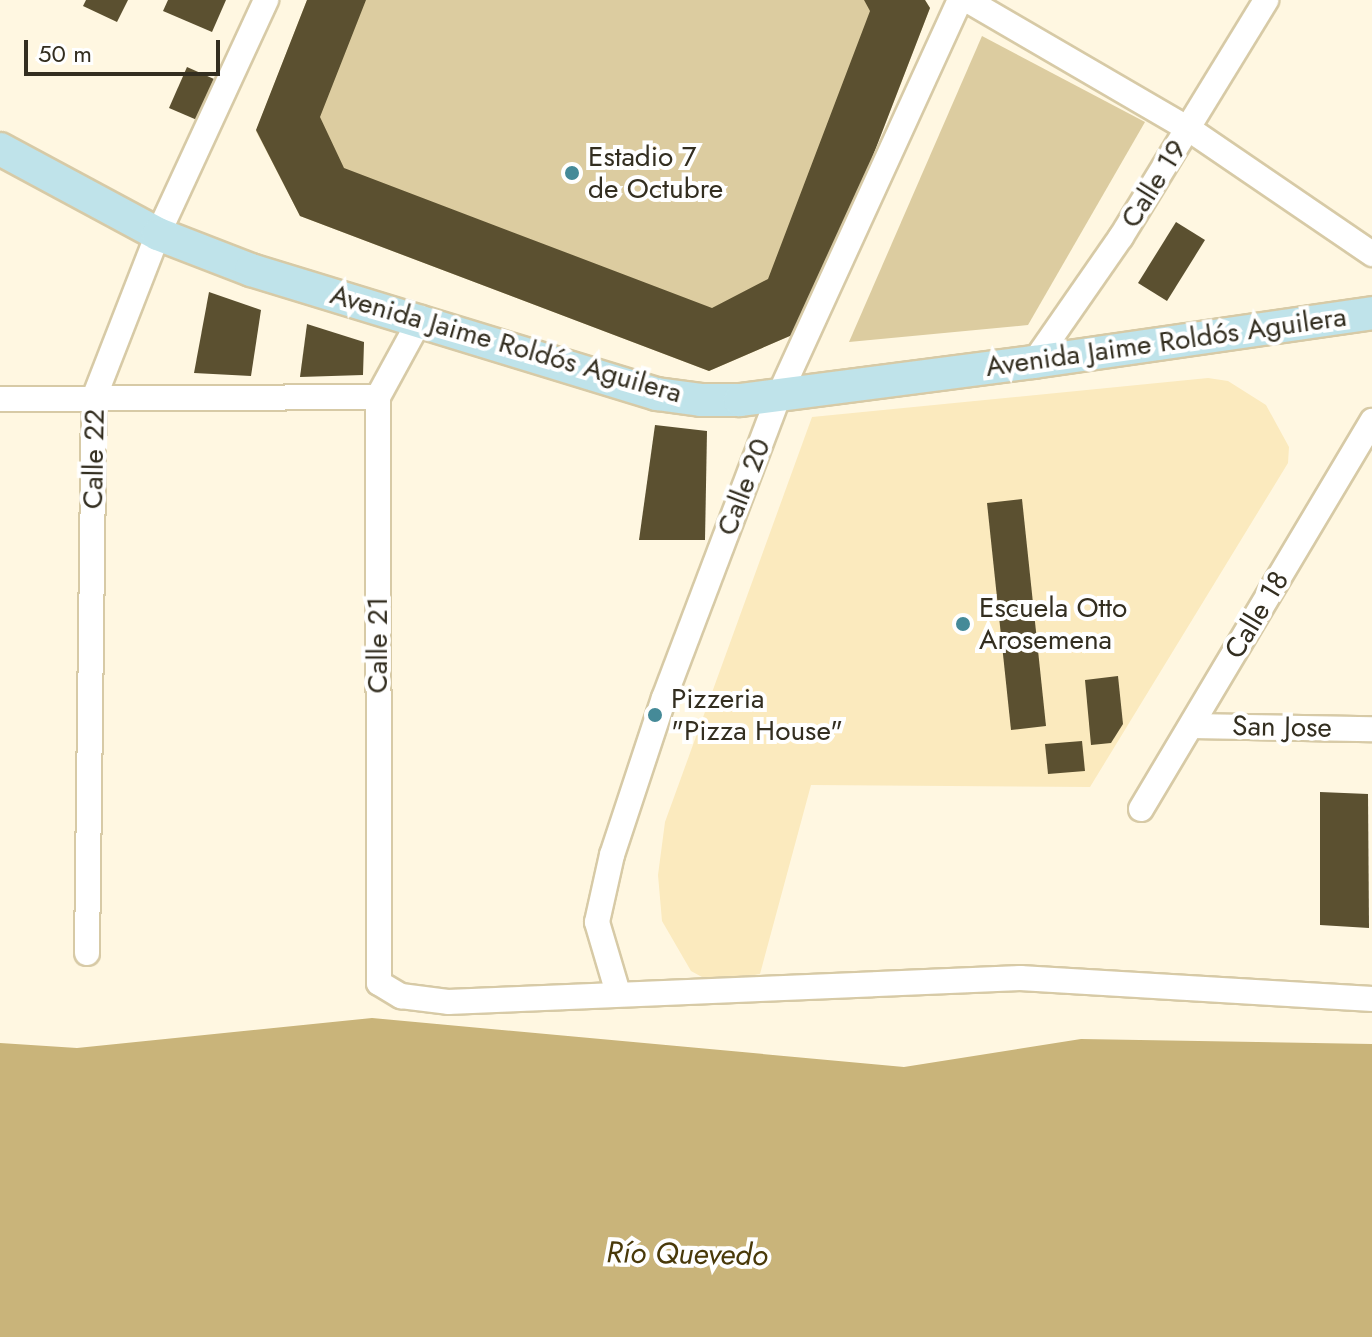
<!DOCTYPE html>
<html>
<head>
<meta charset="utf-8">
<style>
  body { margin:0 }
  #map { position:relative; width:1372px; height:1337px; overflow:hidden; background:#fff7e1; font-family:Jost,sans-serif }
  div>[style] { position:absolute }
  .built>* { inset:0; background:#fbeabe }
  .green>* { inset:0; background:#dccca0 }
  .water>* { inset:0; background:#c9b47a }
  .building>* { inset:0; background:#5b5030 }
  .roads { filter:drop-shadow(2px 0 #d7caa6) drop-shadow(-2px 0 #d7caa6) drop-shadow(0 2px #d7caa6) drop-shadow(0 -2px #d7caa6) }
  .street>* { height:24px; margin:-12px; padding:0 12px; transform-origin:12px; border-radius:12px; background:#fff }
  .secondary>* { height:32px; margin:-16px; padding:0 16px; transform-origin:16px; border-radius:16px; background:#bfe3ea }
  .dots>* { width:22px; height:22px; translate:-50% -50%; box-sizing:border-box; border:4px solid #fff; border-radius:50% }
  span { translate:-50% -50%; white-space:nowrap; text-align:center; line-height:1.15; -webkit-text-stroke:8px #fff; paint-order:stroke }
  .poi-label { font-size:28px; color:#332e20 }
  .left { translate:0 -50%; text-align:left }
  .street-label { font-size:28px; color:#332e20 }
  .water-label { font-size:30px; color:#493909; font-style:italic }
  .scale { position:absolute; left:24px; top:40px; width:196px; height:36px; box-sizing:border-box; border:4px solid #332e20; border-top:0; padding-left:10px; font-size:24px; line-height:28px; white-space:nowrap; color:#332e20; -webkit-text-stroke:6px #fff; paint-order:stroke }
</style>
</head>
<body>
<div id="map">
  <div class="built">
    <i style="clip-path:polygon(1208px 378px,1228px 381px,1266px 405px,1289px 447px,1288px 463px,1090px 787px,811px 785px,760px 974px,713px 983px,691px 971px,662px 921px,658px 875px,665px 822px,812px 417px)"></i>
  </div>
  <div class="green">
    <i style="clip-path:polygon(307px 0,925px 0,930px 8px,806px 329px,709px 371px,300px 216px,256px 131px)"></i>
    <i style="clip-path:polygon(982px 36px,1145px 122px,1028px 325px,849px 342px)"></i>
  </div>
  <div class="water">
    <i style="clip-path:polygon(372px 1018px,904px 1067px,1081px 1039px,1372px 1044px,1372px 1337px,0 1337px,0 1043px,77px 1048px)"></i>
  </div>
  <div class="building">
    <i style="clip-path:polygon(86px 0,128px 0,117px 22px,83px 6px)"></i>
    <i style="clip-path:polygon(168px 0,226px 0,212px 32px,163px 11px)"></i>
    <i style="clip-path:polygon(307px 0,366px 0,320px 117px,344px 168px,712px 308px,768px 279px,870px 11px,864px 0,925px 0,930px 8px,806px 329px,709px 371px,300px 216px,256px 130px)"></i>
    <i style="clip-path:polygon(187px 67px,214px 79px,197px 120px,169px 108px)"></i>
    <i style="clip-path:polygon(1176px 222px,1205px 240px,1167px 301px,1138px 283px)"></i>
    <i style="clip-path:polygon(209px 292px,261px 310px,251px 376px,194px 373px)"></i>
    <i style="clip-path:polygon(307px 324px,364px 342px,363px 375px,300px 377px)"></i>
    <i style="clip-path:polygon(655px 425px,707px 431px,705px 540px,639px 540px)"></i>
    <i style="clip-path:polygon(1022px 499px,1046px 726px,1011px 730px,987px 503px)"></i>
    <i style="clip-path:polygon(1118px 676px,1123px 724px,1111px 743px,1091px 745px,1085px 680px)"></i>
    <i style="clip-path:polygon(1082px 741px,1085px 771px,1048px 774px,1045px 744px)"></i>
    <i style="clip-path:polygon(1320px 792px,1368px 794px,1369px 928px,1320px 925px)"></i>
  </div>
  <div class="roads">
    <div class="street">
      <i style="left:967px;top:0;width:257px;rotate:30.2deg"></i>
      <i style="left:1189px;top:129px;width:222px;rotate:34.3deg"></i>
      <i style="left:421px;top:318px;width:90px;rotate:118.6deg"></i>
      <i style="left:378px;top:397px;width:586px;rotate:89.9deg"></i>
      <i style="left:379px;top:983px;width:26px;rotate:31deg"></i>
      <i style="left:401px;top:996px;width:47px;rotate:7.3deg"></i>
      <i style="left:448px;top:1002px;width:573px;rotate:-2.4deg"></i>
      <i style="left:1020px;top:978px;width:353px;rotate:3.4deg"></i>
      <i style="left:1034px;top:362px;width:152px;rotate:-55.2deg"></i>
      <i style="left:1121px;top:237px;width:278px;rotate:-58.5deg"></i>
      <i style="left:0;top:399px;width:378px;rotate:-0.3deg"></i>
      <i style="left:1192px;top:726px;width:180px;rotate:1deg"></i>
      <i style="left:1141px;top:809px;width:452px;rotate:-59.2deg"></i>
      <i style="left:87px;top:953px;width:555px;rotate:-89.28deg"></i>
      <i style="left:94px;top:398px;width:176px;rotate:-68.7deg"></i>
      <i style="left:158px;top:234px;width:258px;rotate:-65.2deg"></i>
      <i style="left:618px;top:993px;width:74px;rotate:-106.5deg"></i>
      <i style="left:597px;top:922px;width:69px;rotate:-77.4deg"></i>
      <i style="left:612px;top:855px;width:165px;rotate:-71.7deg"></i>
      <i style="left:664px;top:698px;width:326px;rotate:-69.2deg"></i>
      <i style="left:780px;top:393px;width:432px;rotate:-65.4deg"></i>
    </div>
    <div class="secondary">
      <i style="left:0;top:149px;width:179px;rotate:28.3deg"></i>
      <i style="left:158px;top:234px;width:100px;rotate:21.2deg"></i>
      <i style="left:251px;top:270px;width:425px;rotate:17deg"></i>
      <i style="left:657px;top:394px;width:44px;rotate:7.8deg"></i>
      <i style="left:701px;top:400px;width:39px"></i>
      <i style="left:740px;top:400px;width:296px;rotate:-7.4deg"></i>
      <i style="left:1034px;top:362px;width:342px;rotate:-8.2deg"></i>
    </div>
  </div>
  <div class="dots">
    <i style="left:572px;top:173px;background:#458a98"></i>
    <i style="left:963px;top:624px;background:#458a98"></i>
    <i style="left:655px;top:715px;background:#458a98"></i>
  </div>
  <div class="poi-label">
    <span class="left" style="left:588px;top:173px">Estadio 7<br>de Octubre</span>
    <span class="left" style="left:979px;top:624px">Escuela Otto<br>Arosemena</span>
    <span class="left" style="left:671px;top:715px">Pizzeria<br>"Pizza House"</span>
  </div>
  <div class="street-label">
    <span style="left:1154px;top:184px;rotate:-58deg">Calle 19</span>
    <span style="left:1166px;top:342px;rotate:-8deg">Avenida Jaime Roldós Aguilera</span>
    <span style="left:506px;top:344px;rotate:16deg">Avenida Jaime Roldós Aguilera</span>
    <span style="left:94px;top:459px;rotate:-89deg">Calle 22</span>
    <span style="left:744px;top:487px;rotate:-69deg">Calle 20</span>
    <span style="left:1257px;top:615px;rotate:-59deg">Calle 18</span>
    <span style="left:378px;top:645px;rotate:-90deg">Calle 21</span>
    <span style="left:1282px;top:727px;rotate:1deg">San Jose</span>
  </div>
  <div class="water-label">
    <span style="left:687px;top:1254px;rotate:1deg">Río Quevedo</span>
  </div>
  <div class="scale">50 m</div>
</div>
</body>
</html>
